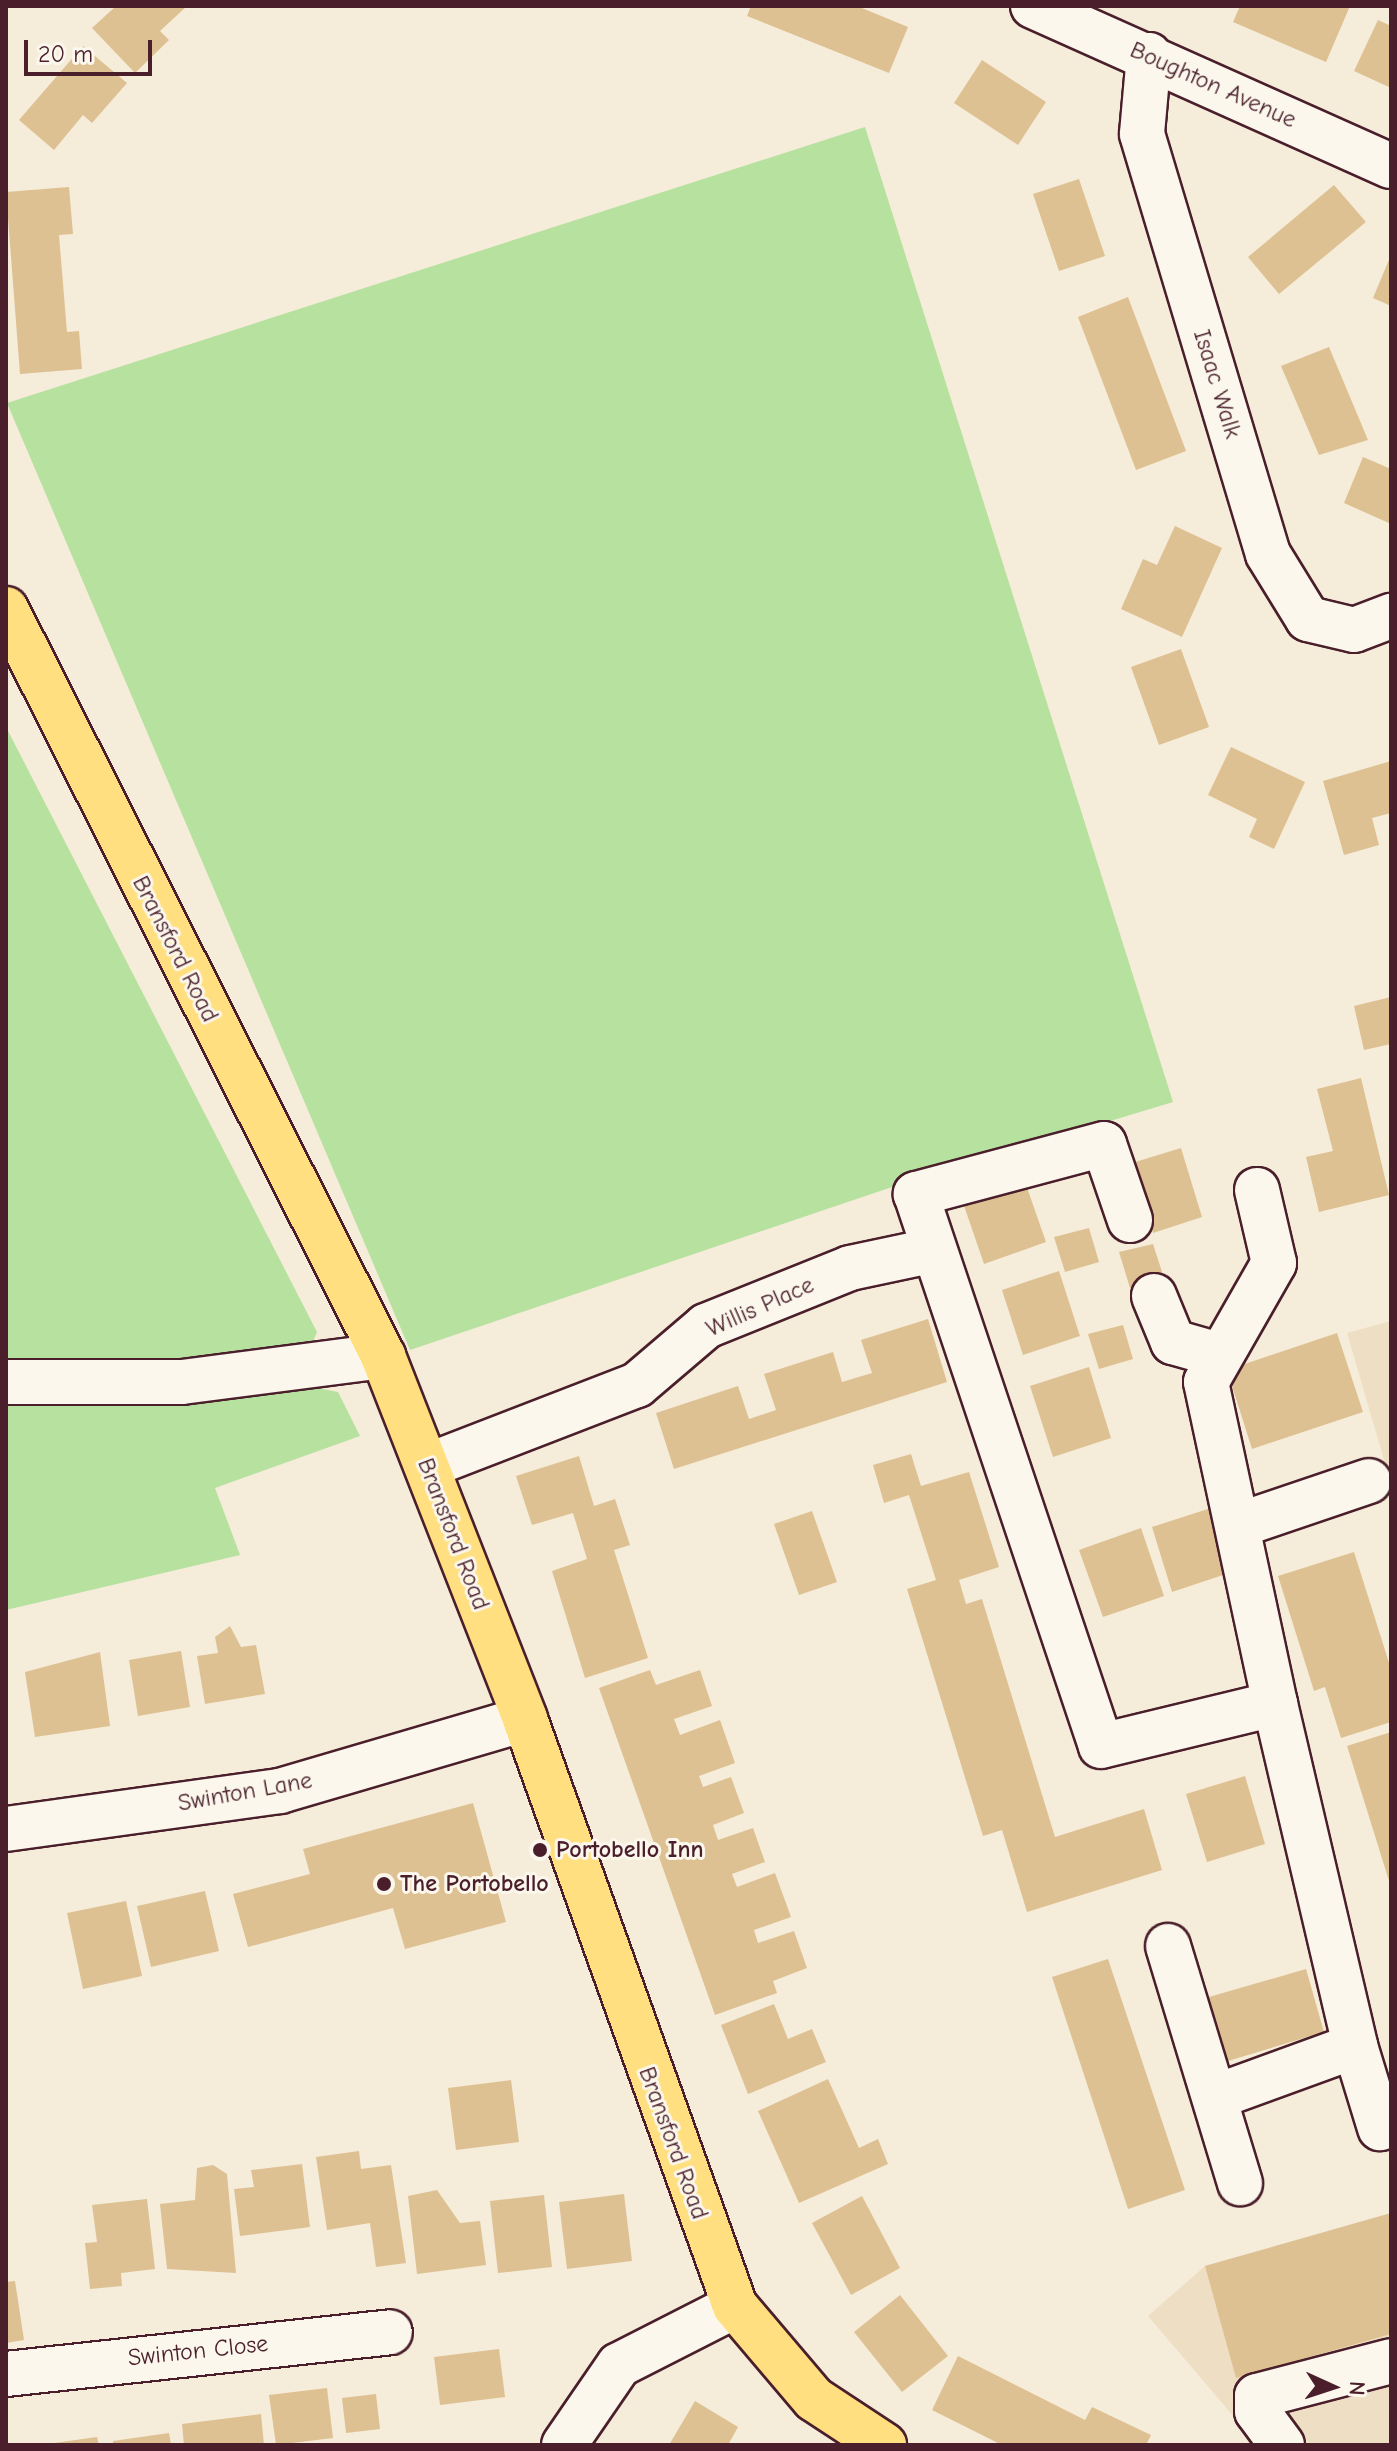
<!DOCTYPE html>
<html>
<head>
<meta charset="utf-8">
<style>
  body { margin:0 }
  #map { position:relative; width:1397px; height:2451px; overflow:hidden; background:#f5ecda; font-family:"Comic Neue",sans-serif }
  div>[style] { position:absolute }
  .built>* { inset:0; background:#eedfc4 }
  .green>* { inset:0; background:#b6e19f }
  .building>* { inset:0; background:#dec192 }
  .roads { filter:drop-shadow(2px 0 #4a1f2b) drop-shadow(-2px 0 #4a1f2b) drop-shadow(0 2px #4a1f2b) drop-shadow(0 -2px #4a1f2b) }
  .minor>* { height:44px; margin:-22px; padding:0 22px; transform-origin:22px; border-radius:22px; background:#fbf7ec }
  .major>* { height:44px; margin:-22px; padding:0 22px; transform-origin:22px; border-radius:22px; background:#ffdf80 }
  .dots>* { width:22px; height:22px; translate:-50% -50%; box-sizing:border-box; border:4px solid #fbf7ec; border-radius:50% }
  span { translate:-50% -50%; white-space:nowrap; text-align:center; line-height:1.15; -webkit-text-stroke:6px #fbf7ec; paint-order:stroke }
  .street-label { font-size:24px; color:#4a1f2b }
  .poi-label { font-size:24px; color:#4a1f2b; font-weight:700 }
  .left { translate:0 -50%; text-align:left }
  .frame { position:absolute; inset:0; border:8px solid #4a1f2b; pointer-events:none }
  .north { position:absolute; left:1293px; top:2347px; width:80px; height:80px; -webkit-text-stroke:6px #fbf7ec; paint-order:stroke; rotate:93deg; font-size:22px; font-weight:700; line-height:32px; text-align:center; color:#4a1f2b }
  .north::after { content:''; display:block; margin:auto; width:28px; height:36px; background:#4a1f2b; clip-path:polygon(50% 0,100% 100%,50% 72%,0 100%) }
  .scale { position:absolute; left:24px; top:40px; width:128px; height:36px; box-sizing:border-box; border:4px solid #4a1f2b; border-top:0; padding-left:10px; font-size:24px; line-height:28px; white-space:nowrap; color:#4a1f2b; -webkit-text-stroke:6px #fbf7ec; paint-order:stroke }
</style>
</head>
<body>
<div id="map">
  <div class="built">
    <i style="clip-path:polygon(1391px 1321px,1391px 1484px,1347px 1333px)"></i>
    <i style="clip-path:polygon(1391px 2213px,1391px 2445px,1258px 2445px,1148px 2316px,1205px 2266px)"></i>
  </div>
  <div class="green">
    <i style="clip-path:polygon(865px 127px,1173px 1102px,889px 1188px,410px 1350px,7px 403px)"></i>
    <i style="clip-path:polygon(6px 727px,317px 1332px,308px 1353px,323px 1389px,338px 1392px,360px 1436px,215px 1488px,240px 1555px,6px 1610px)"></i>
  </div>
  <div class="building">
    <i style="clip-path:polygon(116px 6px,187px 6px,160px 31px,169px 40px,135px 73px,92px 28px)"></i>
    <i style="clip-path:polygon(751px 6px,857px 6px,908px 27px,889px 73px,747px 16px)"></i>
    <i style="clip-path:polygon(1240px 6px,1350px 6px,1326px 62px,1233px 22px)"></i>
    <i style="clip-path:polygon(1378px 20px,1391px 26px,1391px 88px,1354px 71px)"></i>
    <i style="clip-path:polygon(83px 46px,127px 83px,92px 123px,83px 115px,54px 150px,19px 120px)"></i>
    <i style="clip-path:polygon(982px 60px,1046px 102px,1018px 145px,954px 103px)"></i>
    <i style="clip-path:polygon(1079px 179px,1105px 256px,1059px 271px,1033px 194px)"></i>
    <i style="clip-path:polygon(1334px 185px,1366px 222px,1279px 294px,1248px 257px)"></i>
    <i style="clip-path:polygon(69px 187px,73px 234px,59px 235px,67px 332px,79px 331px,82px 369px,20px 374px,6px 192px)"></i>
    <i style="clip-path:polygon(1391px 255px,1391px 306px,1373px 298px)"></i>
    <i style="clip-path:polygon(1128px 297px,1186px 451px,1136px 470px,1078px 317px)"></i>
    <i style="clip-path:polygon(1329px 347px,1368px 440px,1319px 455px,1281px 366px)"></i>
    <i style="clip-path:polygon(1363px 457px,1391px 469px,1391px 524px,1344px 503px)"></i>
    <i style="clip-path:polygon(1175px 526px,1222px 548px,1182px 637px,1121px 609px,1143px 559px,1157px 565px)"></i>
    <i style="clip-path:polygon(1181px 649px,1209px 727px,1159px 745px,1131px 667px)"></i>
    <i style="clip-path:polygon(1231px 747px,1305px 782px,1274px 849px,1249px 837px,1257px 819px,1208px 795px)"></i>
    <i style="clip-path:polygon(1391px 761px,1391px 813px,1372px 818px,1379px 845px,1344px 855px,1323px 781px)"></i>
    <i style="clip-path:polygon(1391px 997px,1391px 1044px,1364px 1050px,1354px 1006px)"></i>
    <i style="clip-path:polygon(1361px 1078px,1389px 1195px,1319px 1212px,1306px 1157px,1333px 1151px,1317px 1089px)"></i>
    <i style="clip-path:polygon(1181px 1148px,1202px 1217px,1153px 1233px,1132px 1163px)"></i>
    <i style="clip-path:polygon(1024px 1179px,1046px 1242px,984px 1264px,962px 1200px)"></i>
    <i style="clip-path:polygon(1089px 1228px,1099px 1262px,1065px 1272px,1054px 1237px)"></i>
    <i style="clip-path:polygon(1153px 1244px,1164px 1278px,1130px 1288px,1119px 1252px)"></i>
    <i style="clip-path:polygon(1059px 1271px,1080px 1336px,1023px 1355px,1002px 1290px)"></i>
    <i style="clip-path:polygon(928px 1319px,947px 1382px,674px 1469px,656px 1413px,738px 1386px,749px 1419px,776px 1410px,764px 1374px,833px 1352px,842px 1382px,872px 1373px,861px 1340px)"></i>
    <i style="clip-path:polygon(1123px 1325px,1133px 1359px,1099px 1369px,1088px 1334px)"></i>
    <i style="clip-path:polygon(1337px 1333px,1363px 1412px,1252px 1449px,1227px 1370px)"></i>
    <i style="clip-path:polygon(1089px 1367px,1111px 1438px,1053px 1457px,1030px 1386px)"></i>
    <i style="clip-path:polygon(911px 1454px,921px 1486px,969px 1472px,999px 1567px,959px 1580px,966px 1604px,982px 1599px,1055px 1837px,1144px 1809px,1162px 1870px,1027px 1912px,1002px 1830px,983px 1836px,907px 1589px,936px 1580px,909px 1495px,884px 1503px,873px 1465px)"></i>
    <i style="clip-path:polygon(579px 1456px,594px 1506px,615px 1499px,630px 1545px,614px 1550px,648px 1658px,585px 1678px,552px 1571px,587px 1559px,573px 1513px,532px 1525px,516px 1476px)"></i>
    <i style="clip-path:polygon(1211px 1508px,1232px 1572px,1172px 1592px,1152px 1527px)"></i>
    <i style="clip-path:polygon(812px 1511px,837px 1582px,799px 1595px,774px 1524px)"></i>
    <i style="clip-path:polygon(1141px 1528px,1164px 1596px,1103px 1617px,1079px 1550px)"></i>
    <i style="clip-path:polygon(1354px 1552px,1391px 1669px,1391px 1722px,1341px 1738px,1325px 1687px,1314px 1691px,1278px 1576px)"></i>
    <i style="clip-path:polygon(230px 1626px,241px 1647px,256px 1645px,265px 1694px,205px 1704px,197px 1656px,218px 1653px,215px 1637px)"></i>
    <i style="clip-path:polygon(181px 1651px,190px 1707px,138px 1716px,129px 1660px)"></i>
    <i style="clip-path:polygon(100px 1652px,110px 1726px,35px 1737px,25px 1672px)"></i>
    <i style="clip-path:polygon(650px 1670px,656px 1685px,700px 1670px,712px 1706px,674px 1719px,680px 1735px,720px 1720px,735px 1763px,699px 1776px,703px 1787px,731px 1777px,744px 1813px,713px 1825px,718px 1840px,753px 1828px,765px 1862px,732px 1874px,737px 1887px,775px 1873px,791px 1917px,754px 1930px,758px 1943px,794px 1931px,807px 1968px,773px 1981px,777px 1993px,715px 2015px,599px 1688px)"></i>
    <i style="clip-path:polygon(1391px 1732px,1391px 1883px,1390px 1884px,1347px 1746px)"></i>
    <i style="clip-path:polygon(1245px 1776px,1265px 1844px,1207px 1862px,1186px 1794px)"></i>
    <i style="clip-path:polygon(473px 1803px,506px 1922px,405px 1949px,393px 1908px,248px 1947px,233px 1894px,310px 1874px,303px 1849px)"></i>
    <i style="clip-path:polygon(205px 1891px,219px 1951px,151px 1967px,137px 1906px)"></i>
    <i style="clip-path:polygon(126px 1901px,142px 1976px,83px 1989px,67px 1913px)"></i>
    <i style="clip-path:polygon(1108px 1959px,1185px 2190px,1128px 2209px,1052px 1977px)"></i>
    <i style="clip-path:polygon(1306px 1969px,1324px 2032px,1228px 2061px,1209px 1997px)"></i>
    <i style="clip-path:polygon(774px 2004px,788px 2039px,812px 2029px,826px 2062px,748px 2094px,721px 2025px)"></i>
    <i style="clip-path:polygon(828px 2079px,859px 2148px,878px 2139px,888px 2164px,799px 2203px,758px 2111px)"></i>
    <i style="clip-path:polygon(511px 2080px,519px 2142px,456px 2150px,448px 2088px)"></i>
    <i style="clip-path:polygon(359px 2151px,361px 2169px,391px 2165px,406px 2263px,376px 2267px,370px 2223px,327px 2230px,316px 2157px)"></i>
    <i style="clip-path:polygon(302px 2164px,310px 2227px,240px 2236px,234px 2189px,254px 2187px,251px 2170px)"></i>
    <i style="clip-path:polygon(213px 2165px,227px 2174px,236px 2273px,167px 2269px,160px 2204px,195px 2200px,197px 2168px)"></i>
    <i style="clip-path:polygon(437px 2190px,460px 2223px,480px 2221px,486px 2265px,417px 2274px,408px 2196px)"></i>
    <i style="clip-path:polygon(624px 2194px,632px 2261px,567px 2269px,559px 2202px)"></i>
    <i style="clip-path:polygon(544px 2195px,552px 2267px,498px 2273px,490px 2201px)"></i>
    <i style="clip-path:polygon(862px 2196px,900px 2268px,851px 2295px,812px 2223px)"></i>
    <i style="clip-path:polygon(147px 2199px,155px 2269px,121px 2273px,122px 2286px,90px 2289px,85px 2243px,97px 2242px,92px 2205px)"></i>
    <i style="clip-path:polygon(1391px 2213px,1391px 2334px,1236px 2378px,1205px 2266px)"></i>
    <i style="clip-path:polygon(15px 2281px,24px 2340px,6px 2343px,6px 2282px)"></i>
    <i style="clip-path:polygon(900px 2295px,948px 2356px,902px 2392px,854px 2332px)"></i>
    <i style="clip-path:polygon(499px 2349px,505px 2397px,440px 2405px,434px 2357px)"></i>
    <i style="clip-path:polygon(958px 2356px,1085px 2420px,1092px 2407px,1151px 2435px,1146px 2445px,1002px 2445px,932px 2410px)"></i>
    <i style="clip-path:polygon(327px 2388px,333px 2438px,276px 2445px,269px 2395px)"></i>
    <i style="clip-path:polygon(376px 2394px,380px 2429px,346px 2433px,342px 2398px)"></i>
    <i style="clip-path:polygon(695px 2401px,738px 2427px,728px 2445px,669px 2445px)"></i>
    <i style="clip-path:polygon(261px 2414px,264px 2445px,184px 2445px,182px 2424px)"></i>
    <i style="clip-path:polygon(169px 2433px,171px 2445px,113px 2445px,113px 2441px)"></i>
    <i style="clip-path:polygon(97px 2437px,99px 2445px,54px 2445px,54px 2443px)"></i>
  </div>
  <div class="roads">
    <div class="minor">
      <i style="left:1033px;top:6px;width:392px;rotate:24.1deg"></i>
      <i style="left:1149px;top:55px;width:79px;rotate:95.1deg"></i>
      <i style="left:1142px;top:134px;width:438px;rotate:73.3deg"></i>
      <i style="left:1268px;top:554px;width:76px;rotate:58.4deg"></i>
      <i style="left:1308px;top:619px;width:47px;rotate:13.4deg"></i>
      <i style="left:1354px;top:630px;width:40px;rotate:-21deg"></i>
      <i style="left:1257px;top:1190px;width:75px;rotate:76.9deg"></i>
      <i style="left:1274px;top:1263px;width:137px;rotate:119.7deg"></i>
      <i style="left:1206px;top:1382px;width:329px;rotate:77.9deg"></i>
      <i style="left:1130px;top:1220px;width:80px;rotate:-108.9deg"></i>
      <i style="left:1104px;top:1144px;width:195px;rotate:165.1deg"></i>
      <i style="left:916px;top:1194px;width:582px;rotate:71.47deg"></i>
      <i style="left:1101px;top:1746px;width:179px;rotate:-13.6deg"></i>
      <i style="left:1275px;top:1704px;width:351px;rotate:76.8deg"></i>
      <i style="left:1355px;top:2046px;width:149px;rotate:160deg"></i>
      <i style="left:1154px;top:1296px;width:50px;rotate:67.6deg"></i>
      <i style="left:1173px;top:1342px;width:48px;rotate:15.8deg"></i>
      <i style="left:6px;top:1382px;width:176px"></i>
      <i style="left:182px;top:1382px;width:203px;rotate:-7.4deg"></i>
      <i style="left:427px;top:1466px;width:225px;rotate:-21.1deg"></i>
      <i style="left:637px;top:1385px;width:91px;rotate:-40.5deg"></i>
      <i style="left:706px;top:1326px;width:155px;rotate:-21.9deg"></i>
      <i style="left:850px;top:1268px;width:82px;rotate:-12deg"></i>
      <i style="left:1239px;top:1525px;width:137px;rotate:-18.7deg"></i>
      <i style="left:6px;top:1829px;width:277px;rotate:-7.9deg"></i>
      <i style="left:280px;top:1791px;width:255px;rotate:-16.4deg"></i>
      <i style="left:1168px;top:1946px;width:248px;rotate:73.1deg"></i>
      <i style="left:1355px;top:2046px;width:86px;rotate:73deg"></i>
      <i style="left:6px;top:2374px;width:386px;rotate:-6.2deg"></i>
      <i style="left:564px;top:2445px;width:97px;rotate:-55.5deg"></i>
      <i style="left:619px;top:2365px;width:130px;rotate:-27deg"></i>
      <i style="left:1282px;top:2445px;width:42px;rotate:-126.3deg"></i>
      <i style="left:1257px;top:2411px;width:15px;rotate:-90deg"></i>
      <i style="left:1257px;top:2396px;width:138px;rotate:-14.6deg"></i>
    </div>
    <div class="major">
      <i style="left:6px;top:609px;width:837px;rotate:63.22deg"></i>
      <i style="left:383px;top:1356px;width:390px;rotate:68.6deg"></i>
      <i style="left:525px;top:1719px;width:623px;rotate:70.32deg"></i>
      <i style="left:735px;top:2306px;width:122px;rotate:49.7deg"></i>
      <i style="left:814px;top:2399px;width:84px;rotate:33.3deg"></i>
    </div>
  </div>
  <div class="dots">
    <i style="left:540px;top:1850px;background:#4a1f2b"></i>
    <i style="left:384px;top:1884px;background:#4a1f2b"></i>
  </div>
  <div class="street-label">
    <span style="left:1213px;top:85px;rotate:24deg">Boughton Avenue</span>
    <span style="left:1217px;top:384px;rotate:73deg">Isaac Walk</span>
    <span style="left:175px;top:949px;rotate:63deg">Bransford Road</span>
    <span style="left:760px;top:1307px;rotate:-24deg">Willis Place</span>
    <span style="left:453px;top:1534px;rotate:69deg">Bransford Road</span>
    <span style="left:245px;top:1792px;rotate:-10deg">Swinton Lane</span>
    <span style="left:673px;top:2143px;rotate:70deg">Bransford Road</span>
    <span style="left:198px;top:2351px;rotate:-6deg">Swinton Close</span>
  </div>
  <div class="poi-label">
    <span class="left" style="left:556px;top:1850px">Portobello Inn</span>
    <span class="left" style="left:400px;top:1884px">The Portobello</span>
  </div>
  <div class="frame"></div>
  <div class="north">N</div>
  <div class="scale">20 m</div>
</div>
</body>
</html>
